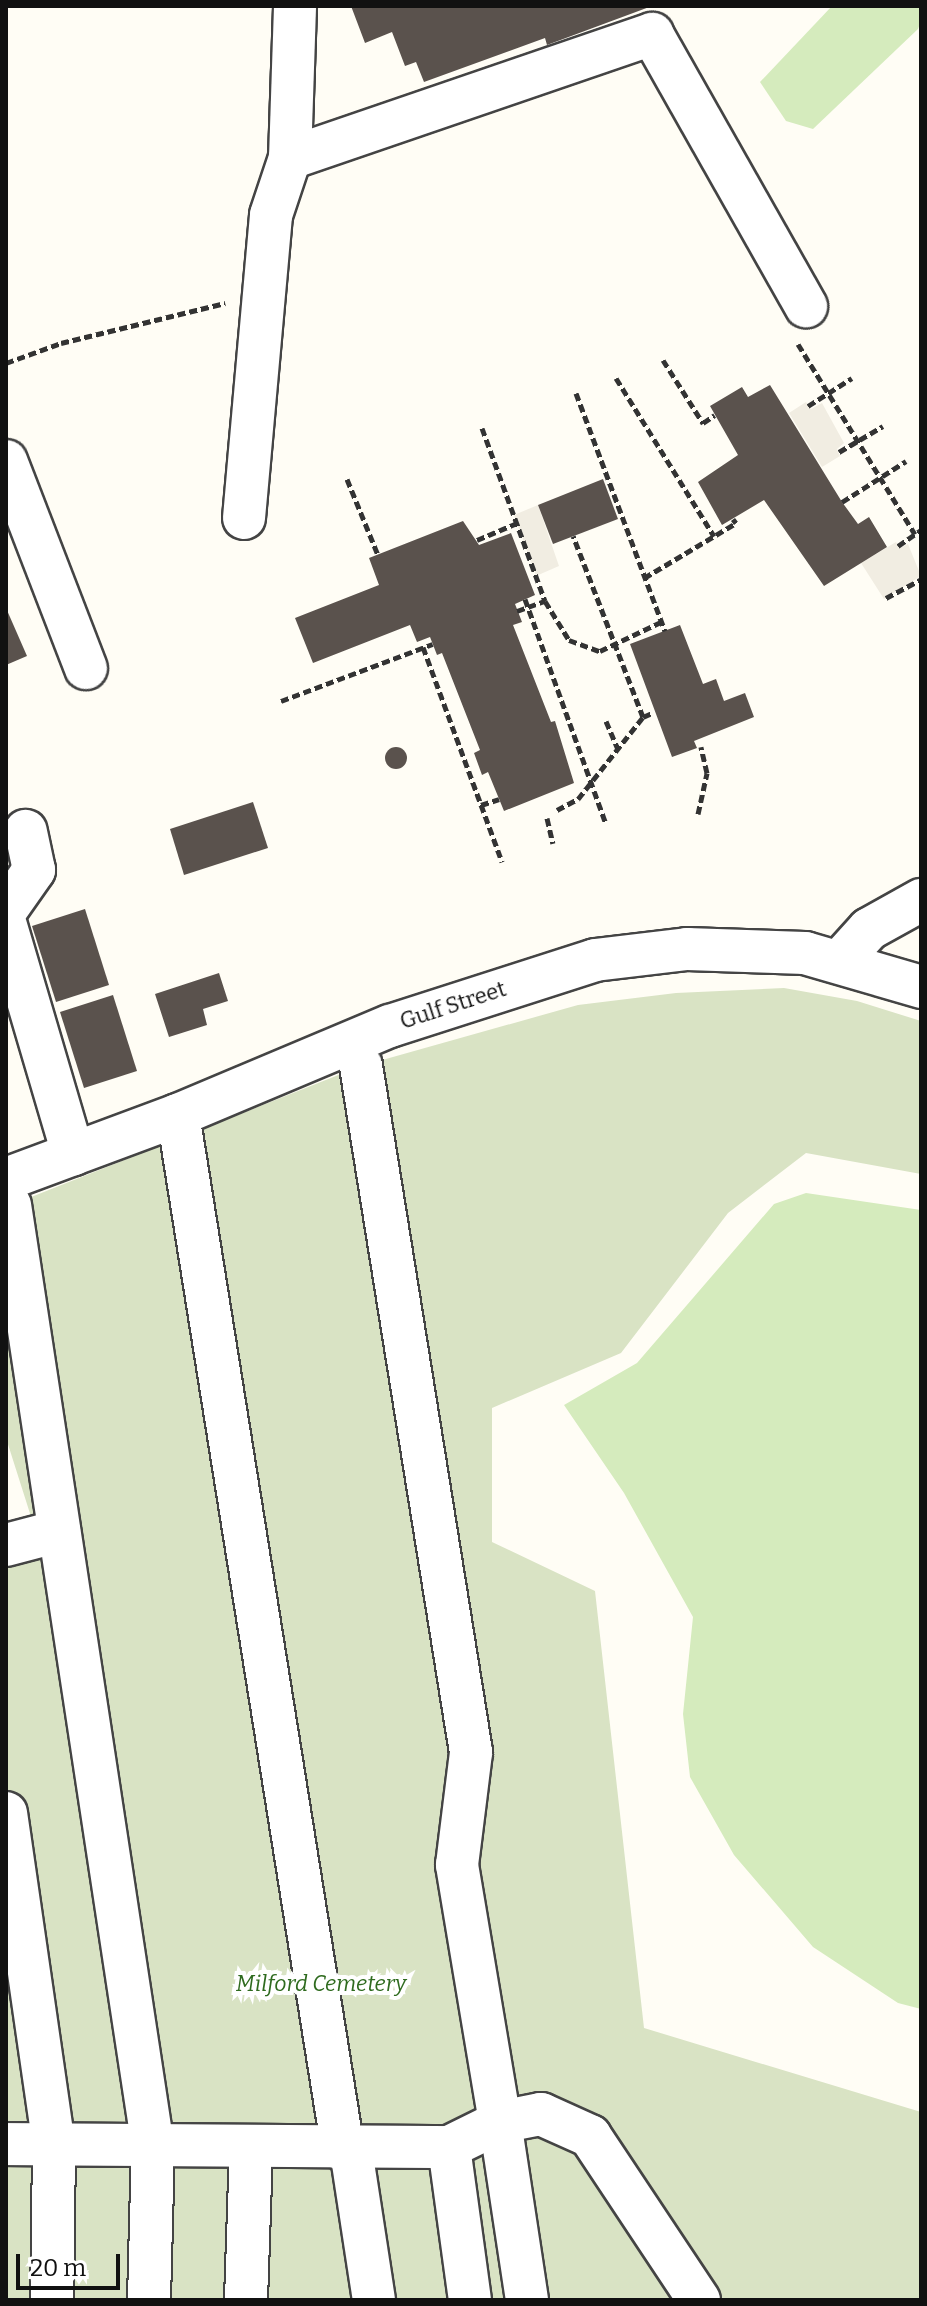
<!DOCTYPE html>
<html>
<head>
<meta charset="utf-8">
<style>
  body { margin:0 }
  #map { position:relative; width:927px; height:2306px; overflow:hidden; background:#fffdf5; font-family:Bitter,serif }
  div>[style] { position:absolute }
  .green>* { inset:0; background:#d5ebbd }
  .cemetery>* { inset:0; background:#d9e3c4 }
  .plaza>* { inset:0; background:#f1ede2 }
  .building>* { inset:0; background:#5a524d }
  .round { border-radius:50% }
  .path>* { height:5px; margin-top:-2.5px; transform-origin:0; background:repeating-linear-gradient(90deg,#333 0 8px,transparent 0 12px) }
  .roads { filter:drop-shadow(2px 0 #444) drop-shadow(-2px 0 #444) drop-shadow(0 2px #444) drop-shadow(0 -2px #444) }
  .minor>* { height:42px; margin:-21px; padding:0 21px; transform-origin:21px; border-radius:21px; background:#fff }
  span { translate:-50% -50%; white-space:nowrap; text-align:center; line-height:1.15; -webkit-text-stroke:8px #fff; paint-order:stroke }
  .street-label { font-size:22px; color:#111 }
  .park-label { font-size:22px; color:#2f6b1f; font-style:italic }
  .frame { position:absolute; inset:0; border:8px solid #111; pointer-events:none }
  .scale { position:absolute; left:16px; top:2254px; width:104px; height:36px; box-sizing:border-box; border:4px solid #111; border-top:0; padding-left:10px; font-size:24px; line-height:28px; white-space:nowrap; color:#111; -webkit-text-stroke:6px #fff; paint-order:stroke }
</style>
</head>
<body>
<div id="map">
  <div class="green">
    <i style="clip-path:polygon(832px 6px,921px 6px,921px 21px,918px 29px,813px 129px,786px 121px,760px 82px)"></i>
    <i style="clip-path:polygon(806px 1193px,921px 1210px,921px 2009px,898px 2003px,813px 1947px,734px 1855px,690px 1777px,683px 1714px,693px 1617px,624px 1493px,564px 1405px,637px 1363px,774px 1204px)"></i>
  </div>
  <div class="cemetery">
    <i style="clip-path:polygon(784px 988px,857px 1001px,921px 1021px,921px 1174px,806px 1153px,728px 1213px,621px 1353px,492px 1408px,492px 1542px,595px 1591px,644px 2028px,921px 2112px,921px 2300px,6px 2300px,6px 1551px,40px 1545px,6px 1438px,6px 1207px,361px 1066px,578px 1005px,676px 993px)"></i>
  </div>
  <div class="plaza">
    <i style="clip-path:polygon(806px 402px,811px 409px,822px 403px,844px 443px,837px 449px,840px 456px,822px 467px,789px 413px)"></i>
    <i style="clip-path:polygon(538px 505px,559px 566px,536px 576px,514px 515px)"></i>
    <i style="clip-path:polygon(896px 542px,900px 548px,908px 544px,921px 576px,884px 599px,861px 563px)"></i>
  </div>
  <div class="building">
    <i style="clip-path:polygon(351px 6px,652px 6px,547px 45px,545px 38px,424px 82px,416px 62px,405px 66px,392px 32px,365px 43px)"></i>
    <i style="clip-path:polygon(770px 385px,842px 502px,858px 524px,869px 517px,887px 547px,824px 586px,764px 500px,722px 525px,698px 482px,738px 455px,710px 406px,742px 387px,748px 397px)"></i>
    <i style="clip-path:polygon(603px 479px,618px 519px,553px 544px,538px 505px)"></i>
    <i style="clip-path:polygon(463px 521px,479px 545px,511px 533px,535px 595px,515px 604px,522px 622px,513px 625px,551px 722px,555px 721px,574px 783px,504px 811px,488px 772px,482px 775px,474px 753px,480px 750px,442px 653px,437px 655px,430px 637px,417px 642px,410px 625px,313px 663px,295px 618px,379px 585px,369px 558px)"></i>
    <i style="clip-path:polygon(6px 608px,27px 656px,6px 665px)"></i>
    <i style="clip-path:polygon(680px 625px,703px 684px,716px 679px,724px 701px,745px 693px,754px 717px,694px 741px,697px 748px,672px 757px,630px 644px)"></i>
    <i class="round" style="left:385px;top:747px;width:22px;height:22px"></i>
    <i style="clip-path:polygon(253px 802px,268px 848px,184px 875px,170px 829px)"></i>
    <i style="clip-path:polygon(85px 909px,109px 985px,56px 1002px,32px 926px)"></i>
    <i style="clip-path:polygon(219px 973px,228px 1001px,203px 1009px,207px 1025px,169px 1037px,155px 994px)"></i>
    <i style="clip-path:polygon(113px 995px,137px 1071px,84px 1088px,60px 1012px)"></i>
  </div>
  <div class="path">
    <i style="left:798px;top:344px;width:223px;rotate:58.4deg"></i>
    <i style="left:663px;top:360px;width:75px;rotate:57.6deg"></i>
    <i style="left:703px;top:423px;width:14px;rotate:-34deg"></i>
    <i style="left:6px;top:363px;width:59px;rotate:-20deg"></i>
    <i style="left:61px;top:343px;width:169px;rotate:-13.7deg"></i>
    <i style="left:616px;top:378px;width:186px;rotate:58.2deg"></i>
    <i style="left:576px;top:393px;width:254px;rotate:69.5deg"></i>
    <i style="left:808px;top:406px;width:52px;rotate:-32.5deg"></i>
    <i style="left:482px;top:428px;width:184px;rotate:70deg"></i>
    <i style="left:545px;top:601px;width:46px;rotate:58.4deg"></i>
    <i style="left:569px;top:640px;width:33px;rotate:20deg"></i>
    <i style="left:600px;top:651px;width:68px;rotate:-25.4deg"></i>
    <i style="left:839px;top:452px;width:51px;rotate:-30.6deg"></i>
    <i style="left:347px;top:479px;width:82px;rotate:67.8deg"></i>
    <i style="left:842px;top:502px;width:76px;rotate:-32.6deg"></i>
    <i style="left:477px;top:540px;width:43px;rotate:-23deg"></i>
    <i style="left:898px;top:546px;width:28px;rotate:-35deg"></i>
    <i style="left:644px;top:578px;width:107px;rotate:-30.9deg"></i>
    <i style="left:736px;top:523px;width:5px;rotate:-127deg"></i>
    <i style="left:886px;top:598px;width:40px;rotate:-28deg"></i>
    <i style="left:525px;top:599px;width:239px;rotate:70.2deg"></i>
    <i style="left:517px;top:611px;width:30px;rotate:-20deg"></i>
    <i style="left:423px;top:647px;width:229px;rotate:69.8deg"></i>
    <i style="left:281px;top:701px;width:162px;rotate:-20.6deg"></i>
    <i style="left:643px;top:717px;width:10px;rotate:-24deg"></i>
    <i style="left:606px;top:721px;width:30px;rotate:67deg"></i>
    <i style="left:481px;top:805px;width:19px;rotate:-18deg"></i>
    <i style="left:557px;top:810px;width:24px;rotate:-28deg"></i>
    <i style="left:578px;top:799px;width:105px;rotate:-51.6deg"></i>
    <i style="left:643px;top:717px;width:194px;rotate:-111.1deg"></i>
    <i style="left:698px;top:814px;width:42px;rotate:-77.6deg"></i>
    <i style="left:707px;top:773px;width:27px;rotate:-103deg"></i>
    <i style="left:547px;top:818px;width:26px;rotate:77deg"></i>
  </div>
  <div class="roads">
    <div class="minor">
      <i style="left:290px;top:158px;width:152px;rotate:-88.1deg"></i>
      <i style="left:6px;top:461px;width:222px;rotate:68.9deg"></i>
      <i style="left:244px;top:518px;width:304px;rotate:-84.9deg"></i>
      <i style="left:271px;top:215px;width:60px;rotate:-71.6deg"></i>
      <i style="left:290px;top:158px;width:383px;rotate:-18.9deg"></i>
      <i style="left:652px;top:34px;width:313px;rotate:60.5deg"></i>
      <i style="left:6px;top:910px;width:49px;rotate:-55deg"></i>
      <i style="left:34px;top:870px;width:40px;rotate:-102deg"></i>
      <i style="left:6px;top:926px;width:238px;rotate:73.6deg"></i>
      <i style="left:840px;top:961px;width:43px;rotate:-47.8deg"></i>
      <i style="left:869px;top:929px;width:60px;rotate:-29.1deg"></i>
      <i style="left:178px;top:1115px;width:1048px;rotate:80.94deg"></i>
      <i style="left:6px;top:1179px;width:184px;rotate:-20.4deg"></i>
      <i style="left:178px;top:1115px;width:230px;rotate:-22.8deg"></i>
      <i style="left:390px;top:1026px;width:215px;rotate:-17.8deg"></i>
      <i style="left:595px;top:960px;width:93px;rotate:-6.8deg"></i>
      <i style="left:687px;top:949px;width:118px;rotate:1.9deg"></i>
      <i style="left:805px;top:953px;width:121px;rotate:16.3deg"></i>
      <i style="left:10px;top:1205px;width:953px;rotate:81.37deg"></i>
      <i style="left:153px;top:2147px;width:153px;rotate:91.5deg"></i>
      <i style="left:6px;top:1545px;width:55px;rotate:-14.8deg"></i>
      <i style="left:6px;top:1813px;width:335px;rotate:81.8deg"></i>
      <i style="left:54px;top:2145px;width:155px;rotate:90.7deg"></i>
      <i style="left:6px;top:2144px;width:443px;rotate:0.4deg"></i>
      <i style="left:449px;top:2147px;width:57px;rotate:-26.1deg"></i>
      <i style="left:500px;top:2122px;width:261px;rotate:-99.5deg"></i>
      <i style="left:457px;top:1865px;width:114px;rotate:-82.9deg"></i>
      <i style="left:471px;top:1752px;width:695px;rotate:-99.11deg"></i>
      <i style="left:449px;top:2147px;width:154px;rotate:82.2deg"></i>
      <i style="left:351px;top:2150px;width:152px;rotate:81.3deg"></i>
      <i style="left:246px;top:2300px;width:151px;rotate:-88.1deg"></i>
      <i style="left:527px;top:2300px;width:180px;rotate:-98.6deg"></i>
      <i style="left:500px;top:2122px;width:42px;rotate:-11deg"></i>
      <i style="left:541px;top:2114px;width:54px;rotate:24.2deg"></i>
      <i style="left:590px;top:2136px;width:197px;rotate:56.4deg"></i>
    </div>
  </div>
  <div class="street-label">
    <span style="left:453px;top:1005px;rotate:-18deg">Gulf Street</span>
  </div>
  <div class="park-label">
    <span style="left:321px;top:1984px">Milford Cemetery</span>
  </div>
  <div class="frame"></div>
  <div class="scale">20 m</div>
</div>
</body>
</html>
